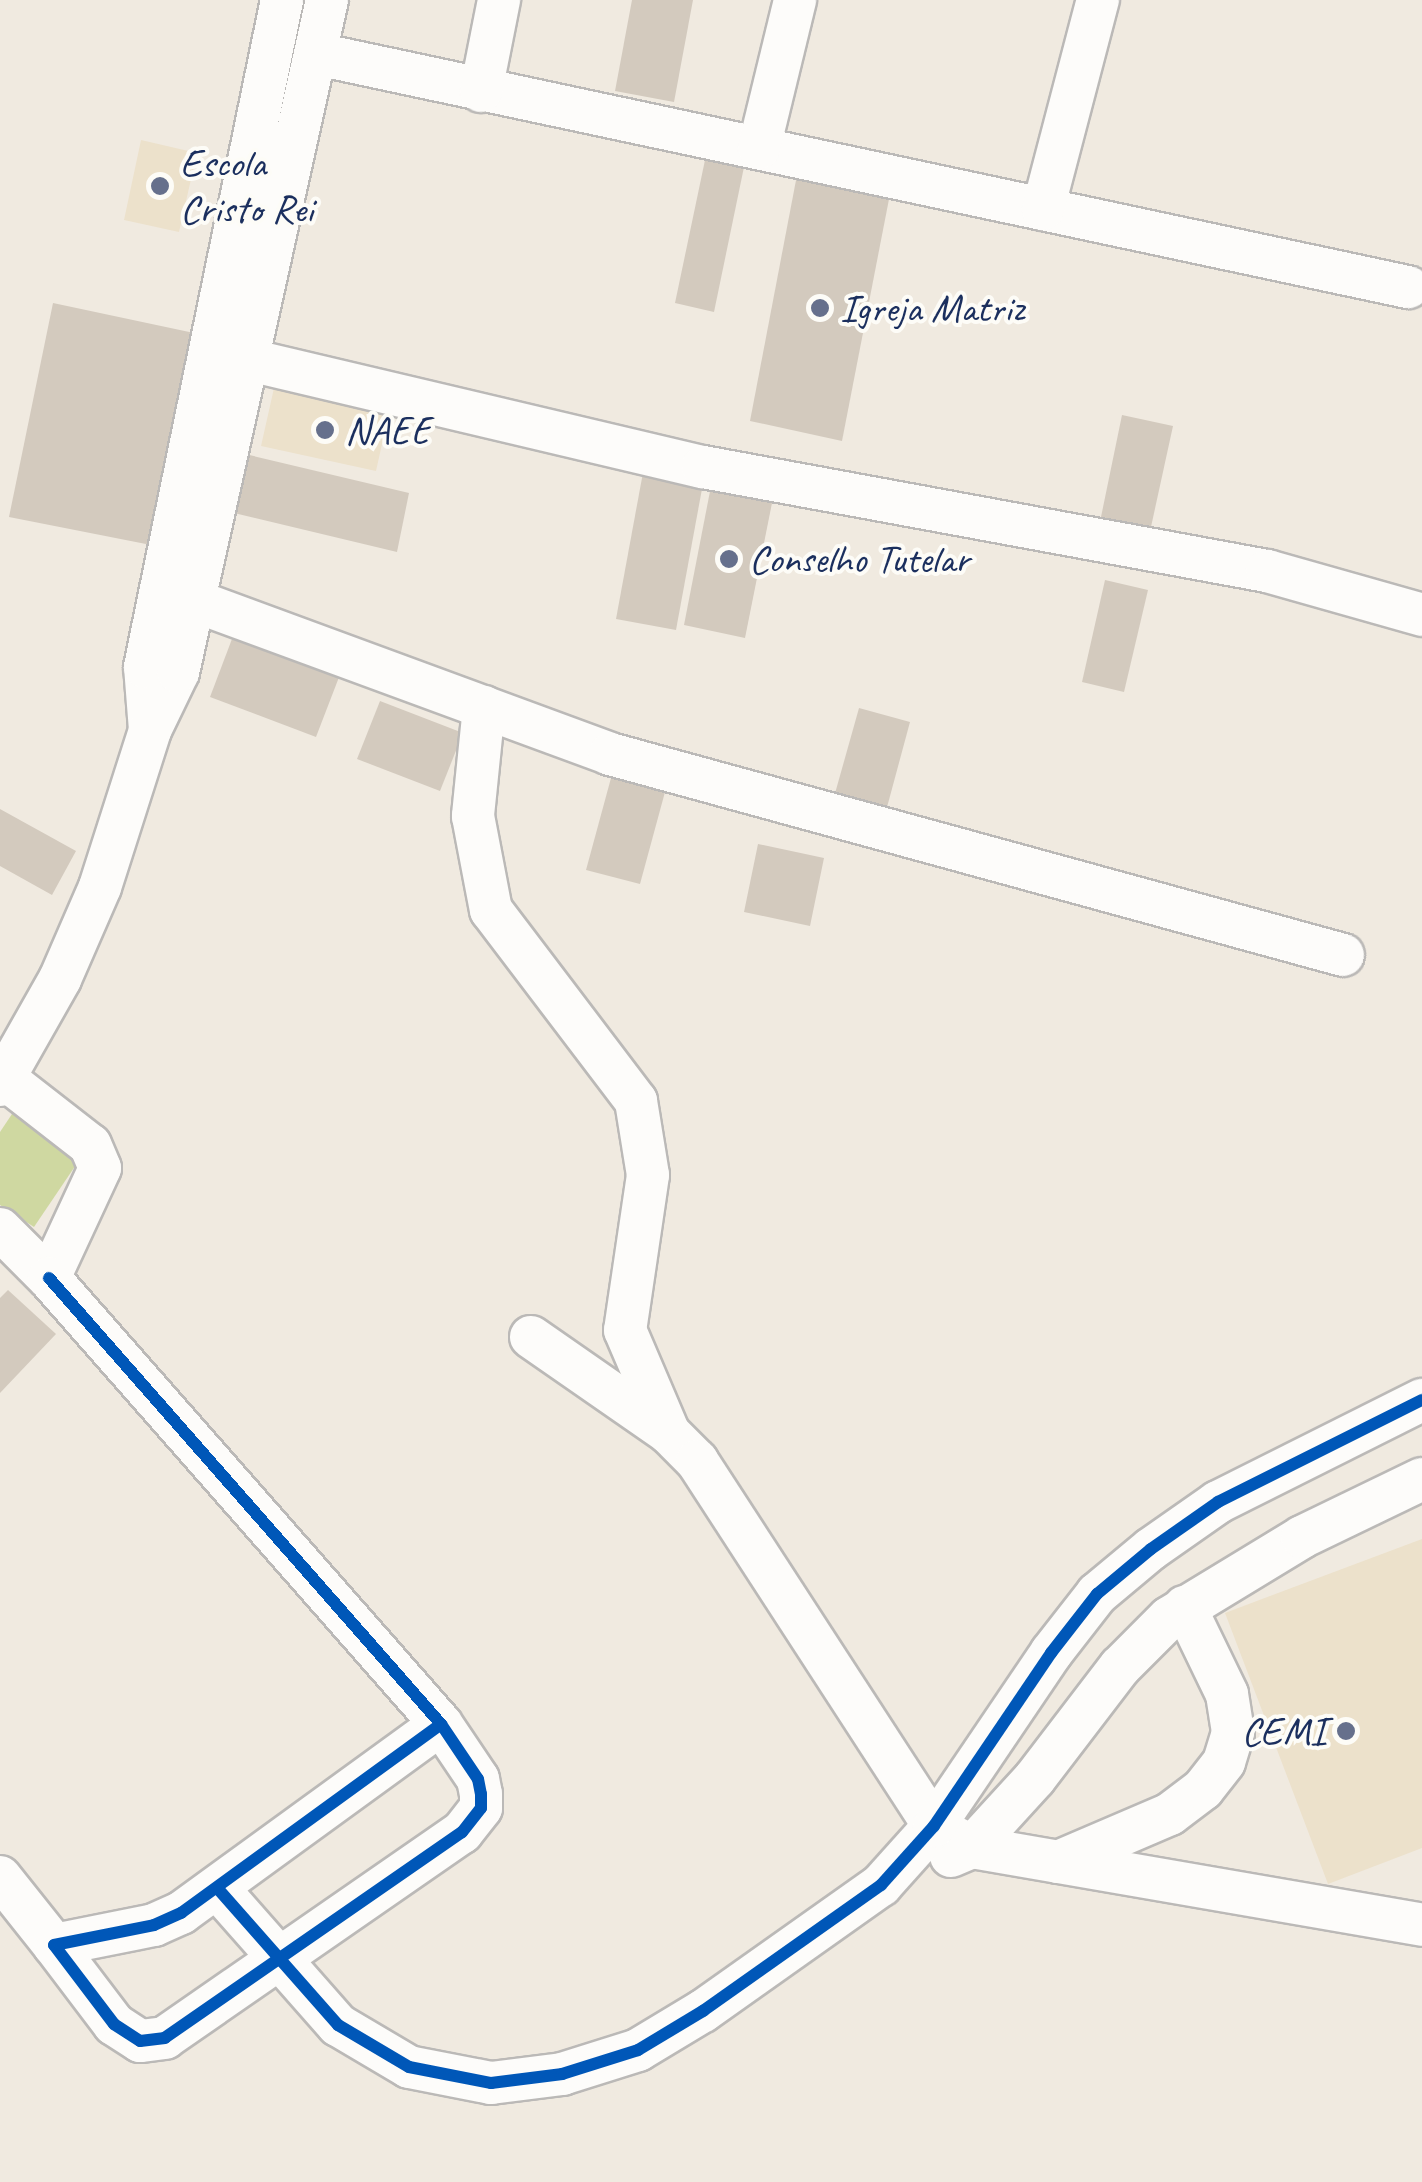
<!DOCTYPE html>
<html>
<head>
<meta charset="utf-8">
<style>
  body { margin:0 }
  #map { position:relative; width:1422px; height:2182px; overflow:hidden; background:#f0eae0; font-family:Caveat,sans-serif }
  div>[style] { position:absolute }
  .built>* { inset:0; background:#ece1cb }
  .green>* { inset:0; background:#cfd8a1 }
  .building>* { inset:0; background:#d3cabe }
  .roads { filter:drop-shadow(2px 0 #bbb9b7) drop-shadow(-2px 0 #bbb9b7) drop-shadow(0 2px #bbb9b7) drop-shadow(0 -2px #bbb9b7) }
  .minor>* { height:42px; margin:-21px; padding:0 21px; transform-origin:21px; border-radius:21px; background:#fdfcfa }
  .cycleway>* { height:12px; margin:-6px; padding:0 6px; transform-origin:6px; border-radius:6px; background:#0057b8 }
  .dots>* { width:28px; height:28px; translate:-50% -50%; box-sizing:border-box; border:5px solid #fdfcf7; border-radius:50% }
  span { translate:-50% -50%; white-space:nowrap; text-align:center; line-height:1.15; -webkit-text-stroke:8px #fdfcf7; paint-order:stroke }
  .poi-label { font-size:40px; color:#1b2f5e }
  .left { translate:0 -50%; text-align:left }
  .right { translate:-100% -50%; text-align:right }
</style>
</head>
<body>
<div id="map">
  <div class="built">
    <i style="clip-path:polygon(141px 140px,197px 153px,179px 232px,124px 220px)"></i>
    <i style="clip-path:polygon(274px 388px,389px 413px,376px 471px,261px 446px)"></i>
    <i style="clip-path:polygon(1422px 1539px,1422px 1848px,1328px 1884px,1225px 1613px)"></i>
  </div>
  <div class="green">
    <i style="clip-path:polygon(16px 1108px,84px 1153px,34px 1227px,0 1205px,0 1132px)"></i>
  </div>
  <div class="building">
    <i style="clip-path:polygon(632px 0,693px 0,674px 102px,615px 91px)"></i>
    <i style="clip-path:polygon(705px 160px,744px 167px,714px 312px,675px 303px)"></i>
    <i style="clip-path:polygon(797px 175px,890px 194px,842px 441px,750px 421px)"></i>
    <i style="clip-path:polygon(53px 303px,194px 333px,151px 545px,9px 517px)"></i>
    <i style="clip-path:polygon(1122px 415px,1173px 426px,1151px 527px,1101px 517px)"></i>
    <i style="clip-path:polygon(245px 454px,409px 493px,397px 552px,234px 513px)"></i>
    <i style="clip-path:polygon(644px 467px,704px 478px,676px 630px,616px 619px)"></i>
    <i style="clip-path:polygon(712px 481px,774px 493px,745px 638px,684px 625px)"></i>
    <i style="clip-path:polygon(1105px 580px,1148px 590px,1124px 692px,1082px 682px)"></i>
    <i style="clip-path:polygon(235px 631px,341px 672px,316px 737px,210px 697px)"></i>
    <i style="clip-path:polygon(380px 701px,463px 733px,440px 791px,357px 759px)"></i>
    <i style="clip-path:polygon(859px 708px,910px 722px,886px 811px,834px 797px)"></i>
    <i style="clip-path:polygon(611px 778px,665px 792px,640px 884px,586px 870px)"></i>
    <i style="clip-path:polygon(0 809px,76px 851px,52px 895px,0 866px)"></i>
    <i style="clip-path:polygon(758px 844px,824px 858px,810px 926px,744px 912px)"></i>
    <i style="clip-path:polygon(8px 1290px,56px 1334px,0 1393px,0 1298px)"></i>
  </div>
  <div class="roads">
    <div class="minor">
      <i style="left:317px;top:54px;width:1116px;rotate:12.06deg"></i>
      <i style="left:481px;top:91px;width:93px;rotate:-78.8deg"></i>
      <i style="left:759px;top:148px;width:152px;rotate:-76.3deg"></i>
      <i style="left:1043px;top:209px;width:216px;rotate:-75.3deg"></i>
      <i style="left:249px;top:360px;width:466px;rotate:13.3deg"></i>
      <i style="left:703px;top:467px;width:574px;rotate:10.45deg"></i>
      <i style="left:1267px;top:571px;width:161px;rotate:15.8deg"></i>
      <i style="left:195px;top:601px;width:442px;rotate:20.2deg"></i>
      <i style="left:610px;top:754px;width:760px;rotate:15.33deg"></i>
      <i style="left:484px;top:707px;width:110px;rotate:95.8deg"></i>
      <i style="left:473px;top:816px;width:96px;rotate:79.2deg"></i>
      <i style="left:491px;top:910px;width:240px;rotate:52.8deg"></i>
      <i style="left:636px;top:1101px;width:75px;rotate:80.8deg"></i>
      <i style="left:648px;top:1175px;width:157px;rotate:98.4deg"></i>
      <i style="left:625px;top:1330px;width:112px;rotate:66.9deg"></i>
      <i style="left:150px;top:730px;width:63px;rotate:-94.5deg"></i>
      <i style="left:145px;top:667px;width:681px;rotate:-78.39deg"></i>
      <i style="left:0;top:1085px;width:122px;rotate:-60.5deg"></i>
      <i style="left:60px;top:979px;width:100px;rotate:-66.5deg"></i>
      <i style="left:100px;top:887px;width:165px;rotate:-72.3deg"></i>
      <i style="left:150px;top:730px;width:64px;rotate:-64.2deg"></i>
      <i style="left:178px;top:672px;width:688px;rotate:-77.5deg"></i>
      <i style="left:0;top:1229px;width:69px;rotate:45deg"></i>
      <i style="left:49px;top:1278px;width:121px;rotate:-65.1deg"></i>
      <i style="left:100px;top:1168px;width:25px;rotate:-113deg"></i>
      <i style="left:90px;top:1145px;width:109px;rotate:-142.1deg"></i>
      <i style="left:49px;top:1278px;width:594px;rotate:48.69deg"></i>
      <i style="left:441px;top:1724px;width:66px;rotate:56.1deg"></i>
      <i style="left:478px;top:1779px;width:15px;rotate:79deg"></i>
      <i style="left:481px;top:1794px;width:14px;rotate:90deg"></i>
      <i style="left:481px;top:1808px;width:31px;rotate:128deg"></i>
      <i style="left:462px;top:1832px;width:361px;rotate:145.3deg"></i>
      <i style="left:165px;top:2038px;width:25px;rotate:173deg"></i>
      <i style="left:140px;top:2041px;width:31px;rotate:-147deg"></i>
      <i style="left:114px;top:2024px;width:99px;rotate:-127.2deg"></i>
      <i style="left:54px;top:1945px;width:102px;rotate:-11.3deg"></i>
      <i style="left:154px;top:1925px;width:30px;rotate:-24deg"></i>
      <i style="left:181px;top:1913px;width:321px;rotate:-36deg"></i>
      <i style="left:531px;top:1337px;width:168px;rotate:34.8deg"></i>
      <i style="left:669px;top:1433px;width:40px;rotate:45deg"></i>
      <i style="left:697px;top:1461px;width:435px;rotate:57deg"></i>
      <i style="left:934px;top:1826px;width:43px;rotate:28.9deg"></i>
      <i style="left:972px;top:1847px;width:457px;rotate:9.8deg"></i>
      <i style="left:951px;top:1856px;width:23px;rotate:-23deg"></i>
      <i style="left:972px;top:1847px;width:93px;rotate:-47.6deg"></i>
      <i style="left:1035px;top:1778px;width:140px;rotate:-52.6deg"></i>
      <i style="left:1120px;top:1667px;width:69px;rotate:-45deg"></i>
      <i style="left:1169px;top:1618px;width:156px;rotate:-31.3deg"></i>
      <i style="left:1302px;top:1537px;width:133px;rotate:-25.8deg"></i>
      <i style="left:1058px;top:1862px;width:122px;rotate:-23.2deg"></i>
      <i style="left:1170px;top:1814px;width:41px;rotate:-37.1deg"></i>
      <i style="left:1203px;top:1789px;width:34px;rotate:-52deg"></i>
      <i style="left:1224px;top:1762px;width:31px;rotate:-73deg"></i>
      <i style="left:1233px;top:1732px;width:38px;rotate:-99deg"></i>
      <i style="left:1227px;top:1694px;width:97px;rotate:-115.8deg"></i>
      <i style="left:0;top:1877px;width:87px;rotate:51.5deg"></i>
      <i style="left:219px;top:1890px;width:180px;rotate:48.6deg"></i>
      <i style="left:338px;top:2025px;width:82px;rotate:30.6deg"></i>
      <i style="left:409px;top:2067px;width:84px;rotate:11deg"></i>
      <i style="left:491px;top:2083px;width:72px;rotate:-7.2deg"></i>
      <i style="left:562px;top:2074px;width:80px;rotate:-17.5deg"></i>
      <i style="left:638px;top:2050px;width:76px;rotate:-31deg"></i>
      <i style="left:703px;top:2011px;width:218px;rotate:-35.3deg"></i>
      <i style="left:881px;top:1885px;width:79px;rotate:-48.1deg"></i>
      <i style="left:934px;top:1826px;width:209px;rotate:-55.9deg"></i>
      <i style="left:1051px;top:1653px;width:75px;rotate:-52.1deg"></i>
      <i style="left:1097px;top:1594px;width:70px;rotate:-39.8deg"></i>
      <i style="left:1151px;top:1549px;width:82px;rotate:-35deg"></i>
      <i style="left:1218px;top:1502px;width:228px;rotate:-26.6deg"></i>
    </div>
  </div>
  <div class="cycleway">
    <i style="left:49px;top:1278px;width:594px;rotate:48.69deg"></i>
    <i style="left:441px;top:1724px;width:66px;rotate:56.1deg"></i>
    <i style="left:478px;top:1779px;width:15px;rotate:79deg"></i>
    <i style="left:481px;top:1794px;width:14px;rotate:90deg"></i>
    <i style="left:481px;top:1808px;width:31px;rotate:128deg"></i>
    <i style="left:462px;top:1832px;width:361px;rotate:145.3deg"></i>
    <i style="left:165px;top:2038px;width:25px;rotate:173deg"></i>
    <i style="left:140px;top:2041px;width:31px;rotate:-147deg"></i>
    <i style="left:114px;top:2024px;width:99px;rotate:-127.2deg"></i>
    <i style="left:54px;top:1945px;width:102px;rotate:-11.3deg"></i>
    <i style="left:154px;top:1925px;width:30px;rotate:-24deg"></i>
    <i style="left:181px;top:1913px;width:321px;rotate:-36deg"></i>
    <i style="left:219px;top:1890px;width:180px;rotate:48.6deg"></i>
    <i style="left:338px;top:2025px;width:82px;rotate:30.6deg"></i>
    <i style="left:409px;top:2067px;width:84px;rotate:11deg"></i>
    <i style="left:491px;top:2083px;width:72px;rotate:-7.2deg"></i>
    <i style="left:562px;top:2074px;width:80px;rotate:-17.5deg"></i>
    <i style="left:638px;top:2050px;width:76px;rotate:-31deg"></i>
    <i style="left:703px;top:2011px;width:218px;rotate:-35.3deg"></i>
    <i style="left:881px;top:1885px;width:79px;rotate:-48.1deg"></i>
    <i style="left:934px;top:1826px;width:209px;rotate:-55.9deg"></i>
    <i style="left:1051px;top:1653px;width:75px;rotate:-52.1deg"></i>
    <i style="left:1097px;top:1594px;width:70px;rotate:-39.8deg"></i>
    <i style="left:1151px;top:1549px;width:82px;rotate:-35deg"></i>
    <i style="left:1218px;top:1502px;width:228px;rotate:-26.6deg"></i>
  </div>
  <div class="dots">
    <i style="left:160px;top:186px;background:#66708c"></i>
    <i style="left:820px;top:308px;background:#66708c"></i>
    <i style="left:325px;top:430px;background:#66708c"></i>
    <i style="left:729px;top:559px;background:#66708c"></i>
    <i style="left:1346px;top:1731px;background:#66708c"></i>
  </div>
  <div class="poi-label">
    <span class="left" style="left:180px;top:186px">Escola<br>Cristo Rei</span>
    <span class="left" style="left:840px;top:308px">Igreja Matriz</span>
    <span class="left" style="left:345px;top:430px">NAEE</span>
    <span class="left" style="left:749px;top:559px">Conselho Tutelar</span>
    <span class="right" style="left:1326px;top:1731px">CEMI</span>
  </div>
</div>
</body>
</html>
